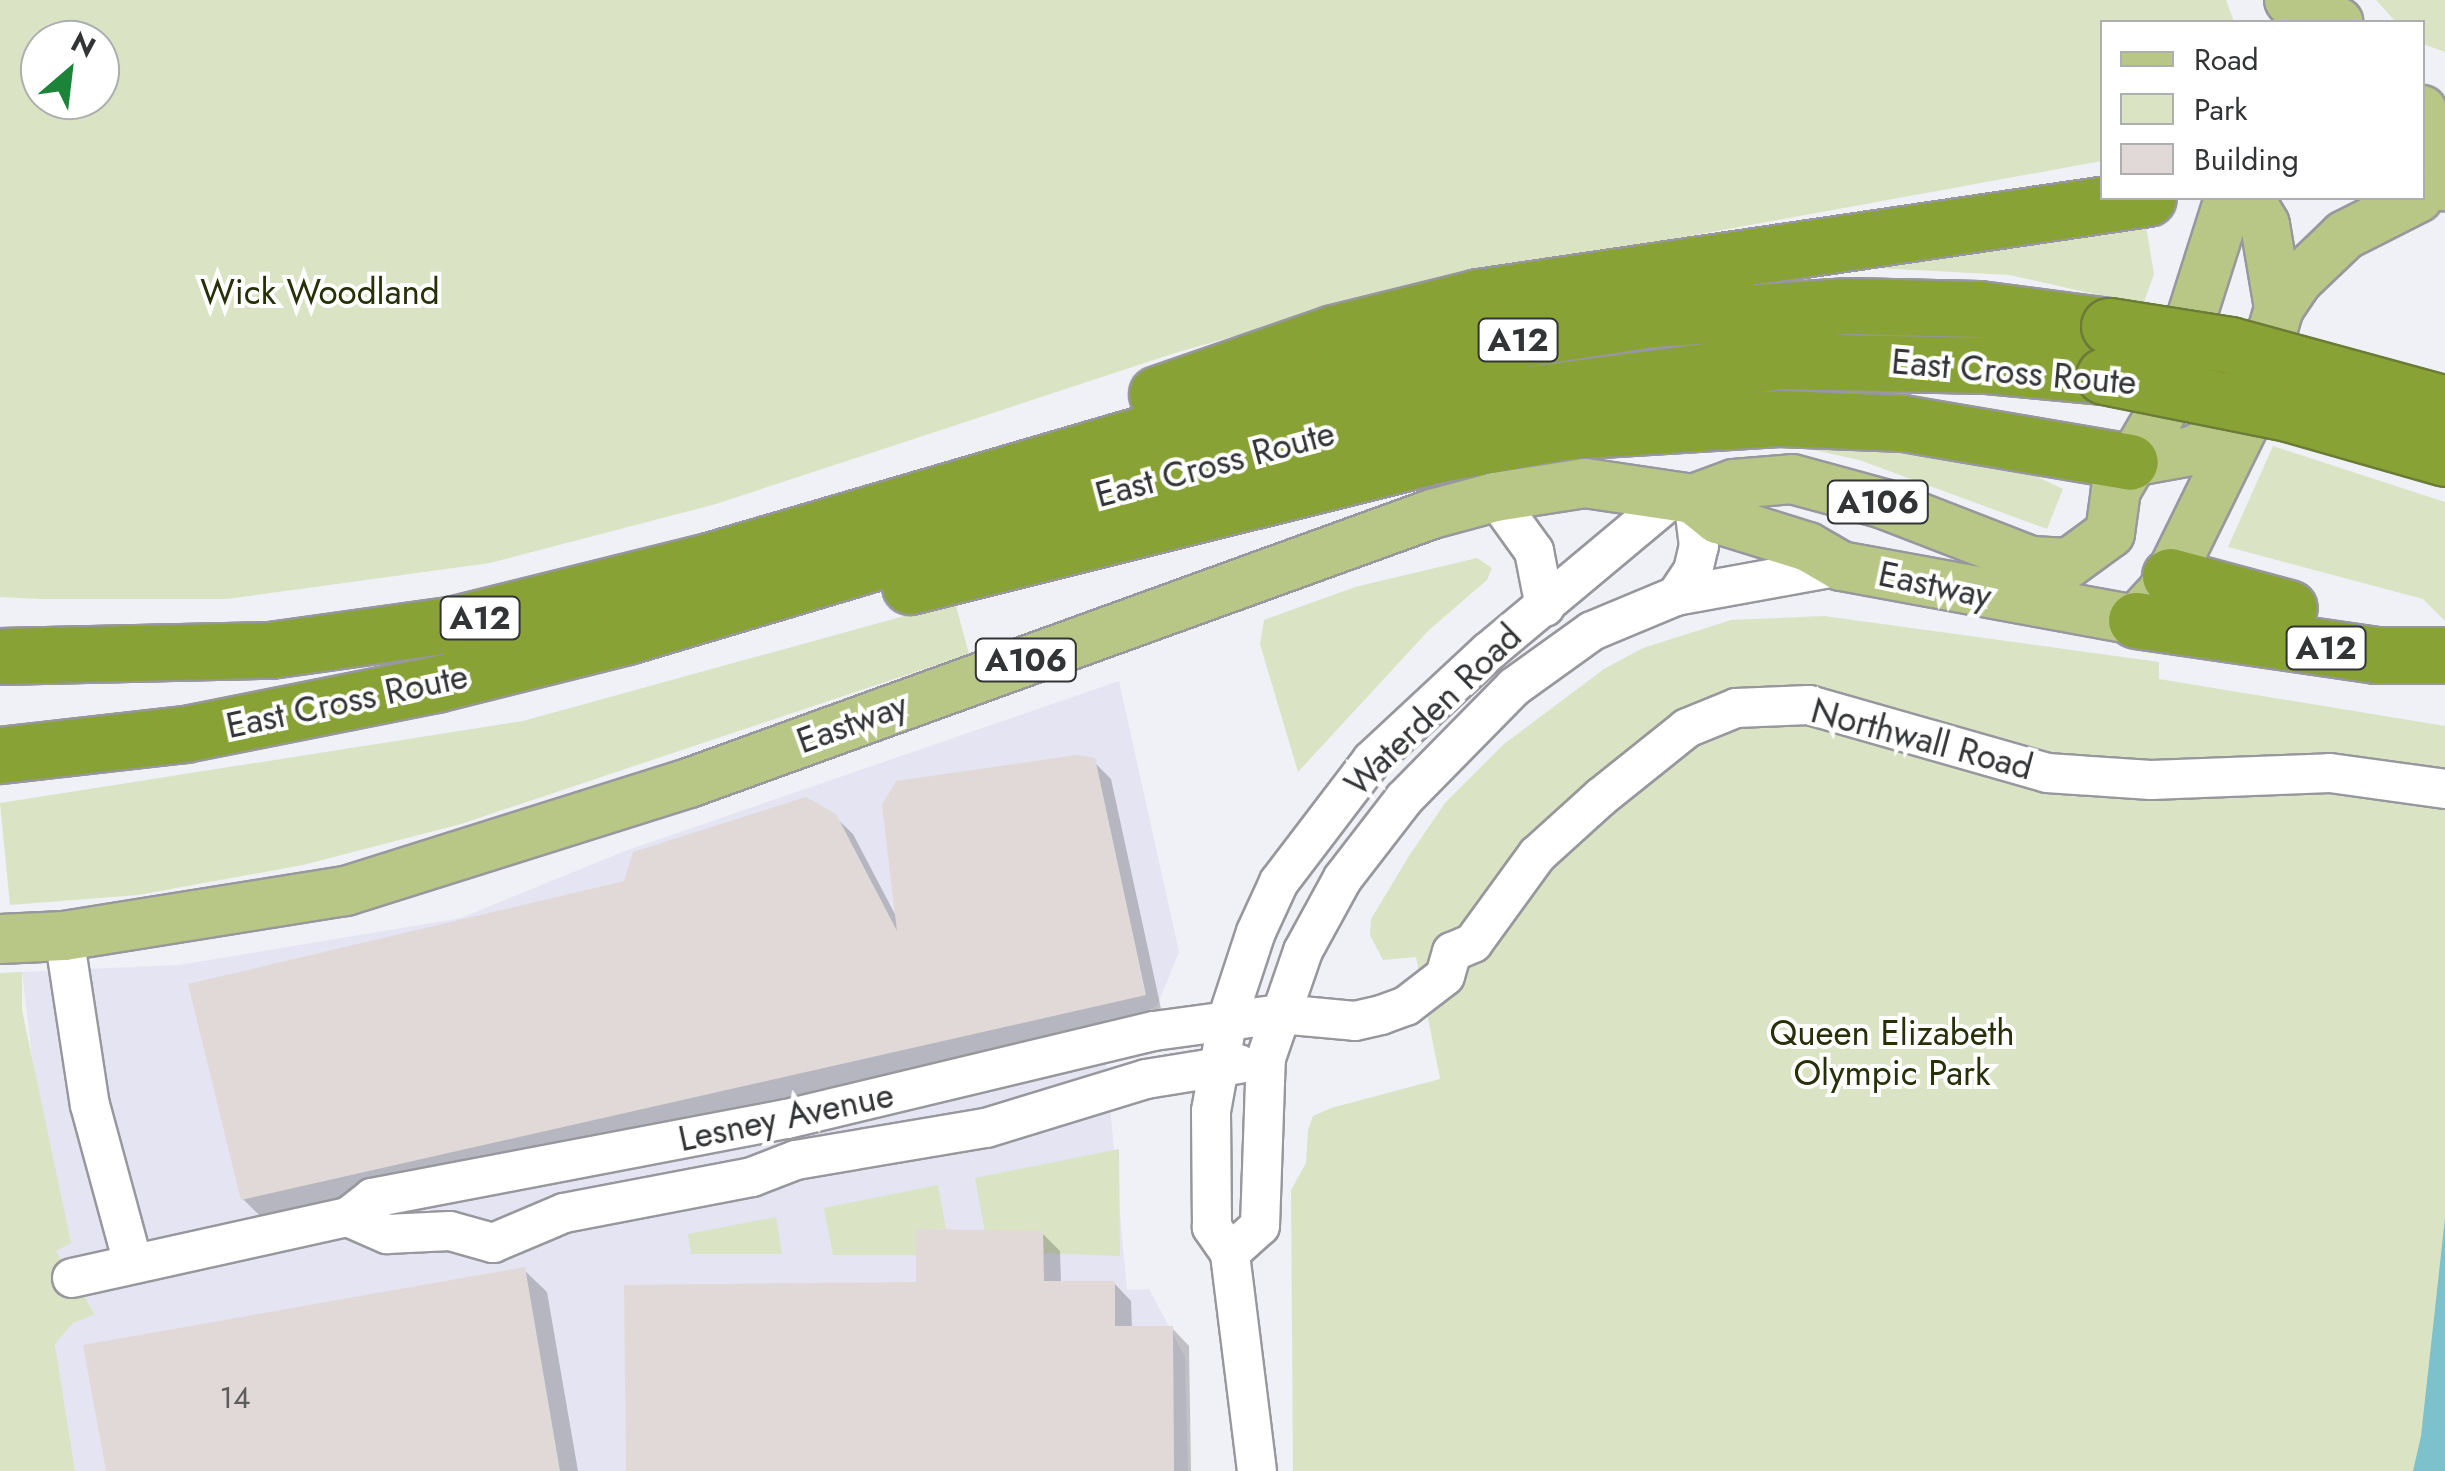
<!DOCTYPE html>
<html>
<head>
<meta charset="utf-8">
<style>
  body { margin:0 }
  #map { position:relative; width:2445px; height:1471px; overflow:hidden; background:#f0f0f7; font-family:Jost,sans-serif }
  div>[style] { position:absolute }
  .built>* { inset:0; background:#e4e4f2 }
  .green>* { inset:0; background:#dae4c4 }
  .water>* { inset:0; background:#7cc1cb }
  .shadow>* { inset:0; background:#0003 }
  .building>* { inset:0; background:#e1d9d7 }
  .roads { filter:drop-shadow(2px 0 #97979d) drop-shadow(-2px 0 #97979d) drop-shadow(0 2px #97979d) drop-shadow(0 -2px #97979d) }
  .minor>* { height:38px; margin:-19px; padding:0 19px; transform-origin:19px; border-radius:19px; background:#fff }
  .major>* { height:48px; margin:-24px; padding:0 24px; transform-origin:24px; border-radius:24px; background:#b8c786 }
  .highway>* { height:55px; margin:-27.5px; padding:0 27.5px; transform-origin:27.5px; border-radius:27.5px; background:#89a236 }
  .bridges { filter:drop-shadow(2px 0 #6b7c36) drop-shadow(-2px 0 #6b7c36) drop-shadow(0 2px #6b7c36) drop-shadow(0 -2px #6b7c36) }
  .highway-bridge>* { height:55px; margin:-27.5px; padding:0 27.5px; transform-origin:27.5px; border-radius:27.5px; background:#89a236 }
  span { translate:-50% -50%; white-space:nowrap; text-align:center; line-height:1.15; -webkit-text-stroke:8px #fff; paint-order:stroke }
  .number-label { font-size:30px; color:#5e5d5e }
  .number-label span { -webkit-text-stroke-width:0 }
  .shield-label span { padding:2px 8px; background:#fff; border:2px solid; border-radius:8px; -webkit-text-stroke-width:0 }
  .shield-label { font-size:32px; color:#333436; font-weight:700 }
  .park-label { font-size:35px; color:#273009 }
  .street-label { font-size:35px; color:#333436 }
  .legend { position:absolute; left:2100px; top:20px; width:325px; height:180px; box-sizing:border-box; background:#fff; border:2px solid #adaeaf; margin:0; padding:12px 18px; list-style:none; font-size:30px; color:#333436 }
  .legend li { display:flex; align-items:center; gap:20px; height:50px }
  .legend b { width:50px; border:2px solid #adaeaf }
  .north { position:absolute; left:20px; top:20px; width:100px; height:100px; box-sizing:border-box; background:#fff; border:2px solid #adaeaf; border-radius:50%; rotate:28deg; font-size:28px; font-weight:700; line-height:40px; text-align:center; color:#333436 }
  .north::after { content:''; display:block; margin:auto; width:35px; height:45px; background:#1c8439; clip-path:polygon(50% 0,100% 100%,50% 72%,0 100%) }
</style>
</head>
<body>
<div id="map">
  <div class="built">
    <i style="clip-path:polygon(1119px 681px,1179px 952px,1157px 1006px,1103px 1031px,1127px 1290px,1149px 1289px,1185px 1357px,1188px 1471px,75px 1471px,55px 1344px,73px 1323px,95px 1313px,55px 1251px,22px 972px,179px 965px,461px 918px,625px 851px)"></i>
  </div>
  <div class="green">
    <i style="clip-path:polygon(evenodd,0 0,2226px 0,2234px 22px,2102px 22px,2102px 161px,1404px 288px,1175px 353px,716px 504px,490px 563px,227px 599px,40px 599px,0 597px,0 0,40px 40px,100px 40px,100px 100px,40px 100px,40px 40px)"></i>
    <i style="clip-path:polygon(2376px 0,2445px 0,2445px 52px,2423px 44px,2422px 22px,2396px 22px)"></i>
    <i style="clip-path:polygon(2146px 226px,2154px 274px,2143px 305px,2010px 275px,1857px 267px)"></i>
    <i style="clip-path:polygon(1873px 437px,2023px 470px,2063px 489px,2047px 529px,1859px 460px,1791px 445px)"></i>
    <i style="clip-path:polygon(2273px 446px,2445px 502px,2445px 621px,2423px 599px,2228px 547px)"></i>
    <i style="clip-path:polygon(1477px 558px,1492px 568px,1487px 580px,1429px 630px,1298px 772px,1260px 644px,1264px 620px,1355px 587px)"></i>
    <i style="clip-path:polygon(955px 602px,969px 654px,461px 824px,303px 865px,138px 895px,10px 905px,0 803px,523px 721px)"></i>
    <i style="clip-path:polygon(1824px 616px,2159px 662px,2159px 679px,2445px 726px,2445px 1471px,1293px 1471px,1291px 1190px,1306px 1163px,1308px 1130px,1313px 1116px,1331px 1108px,1440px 1079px,1416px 957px,1383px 960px,1370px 935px,1371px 919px,1409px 856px,1445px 803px,1504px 744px,1604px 669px,1643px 648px,1731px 620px)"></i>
    <i style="clip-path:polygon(22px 972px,22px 1010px,71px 1243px,56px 1251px,95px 1314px,73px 1323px,55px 1344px,75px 1471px,0 1471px,0 973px)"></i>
    <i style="clip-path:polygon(1119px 1149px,1120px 1256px,1044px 1253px,1043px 1231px,985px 1232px,975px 1178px)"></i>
    <i style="clip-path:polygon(938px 1185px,946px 1229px,916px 1230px,916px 1255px,833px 1255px,824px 1208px)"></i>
    <i style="clip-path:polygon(776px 1217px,782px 1254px,691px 1254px,688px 1234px)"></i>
  </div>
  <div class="water">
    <i style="clip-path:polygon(2445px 1218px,2445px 1471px,2413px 1471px,2421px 1436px)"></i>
  </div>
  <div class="shadow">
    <i style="clip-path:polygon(1093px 761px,1111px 779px,1162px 1013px,261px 1217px,243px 1199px,626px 883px,834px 816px,853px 834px,898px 920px)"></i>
    <i style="clip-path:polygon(1042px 1233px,1060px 1251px,1061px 1284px,1114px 1283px,1131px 1301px,1132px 1329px,1172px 1328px,1189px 1346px,1191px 1471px,628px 1471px,919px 1285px)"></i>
    <i style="clip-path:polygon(524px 1270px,547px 1292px,578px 1471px,108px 1471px)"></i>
  </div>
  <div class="building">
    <i style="clip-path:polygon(1077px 755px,1095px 758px,1146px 995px,241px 1200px,188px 984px,624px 881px,633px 852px,806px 797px,836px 814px,897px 931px,882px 805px,896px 781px)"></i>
    <i style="clip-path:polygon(916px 1229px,1043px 1231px,1044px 1281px,1115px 1281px,1115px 1326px,1173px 1326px,1174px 1471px,626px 1471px,624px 1285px,916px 1282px)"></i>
    <i style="clip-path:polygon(525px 1267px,560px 1471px,106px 1471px,83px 1345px)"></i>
  </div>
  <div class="roads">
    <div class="minor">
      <i style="left:1495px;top:497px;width:67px;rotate:54.2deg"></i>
      <i style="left:1534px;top:551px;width:57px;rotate:78.9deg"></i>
      <i style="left:1676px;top:596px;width:30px;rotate:-56deg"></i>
      <i style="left:1693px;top:571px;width:26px;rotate:-77deg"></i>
      <i style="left:1699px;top:546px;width:47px;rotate:-97.3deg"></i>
      <i style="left:64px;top:936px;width:171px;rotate:81.3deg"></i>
      <i style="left:90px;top:1105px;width:161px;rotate:74.8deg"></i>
      <i style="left:348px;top:1217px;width:43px;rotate:23.6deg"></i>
      <i style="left:387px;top:1234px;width:63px;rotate:-2.7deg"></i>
      <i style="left:450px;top:1231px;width:45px;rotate:15.6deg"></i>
      <i style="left:493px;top:1243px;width:77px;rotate:-22.9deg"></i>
      <i style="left:564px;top:1213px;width:191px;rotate:-10.8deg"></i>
      <i style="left:752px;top:1177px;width:47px;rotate:-21.1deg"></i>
      <i style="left:796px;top:1160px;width:193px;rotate:-9.6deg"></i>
      <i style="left:986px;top:1128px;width:167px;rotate:-17deg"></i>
      <i style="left:1146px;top:1079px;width:94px;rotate:-9.2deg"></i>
      <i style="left:1230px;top:1253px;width:40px;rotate:-42deg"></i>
      <i style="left:1260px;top:1226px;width:168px;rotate:-88deg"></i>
      <i style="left:1266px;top:1058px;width:113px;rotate:-70.9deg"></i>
      <i style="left:1303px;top:951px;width:83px;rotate:-61.3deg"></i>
      <i style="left:1343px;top:878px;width:100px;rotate:-52.3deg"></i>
      <i style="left:1404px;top:799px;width:157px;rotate:-45.5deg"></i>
      <i style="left:1514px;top:687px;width:96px;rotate:-35.7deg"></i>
      <i style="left:1592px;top:631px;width:91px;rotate:-22.6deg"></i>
      <i style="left:1676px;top:596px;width:168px;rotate:-10.3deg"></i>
      <i style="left:72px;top:1278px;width:283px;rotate:-12.5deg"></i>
      <i style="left:348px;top:1217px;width:31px;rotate:-38deg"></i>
      <i style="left:372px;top:1198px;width:422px;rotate:-10.8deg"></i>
      <i style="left:787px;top:1119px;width:377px;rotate:-13.5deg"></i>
      <i style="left:1154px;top:1031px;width:127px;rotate:-7.7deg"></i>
      <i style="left:1280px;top:1014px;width:75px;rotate:5.3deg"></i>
      <i style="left:1355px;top:1021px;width:27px;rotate:-13deg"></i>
      <i style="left:1381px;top:1015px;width:27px;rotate:-20deg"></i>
      <i style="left:1406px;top:1006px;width:49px;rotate:-37.6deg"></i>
      <i style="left:1445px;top:976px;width:25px;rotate:-74deg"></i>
      <i style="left:1452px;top:952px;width:23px;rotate:-23deg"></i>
      <i style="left:1473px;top:943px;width:109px;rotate:-54deg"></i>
      <i style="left:1537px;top:855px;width:86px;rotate:-42.2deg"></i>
      <i style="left:1601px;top:797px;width:110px;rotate:-38.7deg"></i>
      <i style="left:1687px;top:728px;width:53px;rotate:-22.2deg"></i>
      <i style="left:1736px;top:708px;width:73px;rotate:-2.4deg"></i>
      <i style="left:1809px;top:705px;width:248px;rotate:15.9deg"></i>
      <i style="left:2047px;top:773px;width:104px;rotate:3.9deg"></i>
      <i style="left:2151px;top:780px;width:179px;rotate:-2.2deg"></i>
      <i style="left:2330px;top:773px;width:116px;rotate:7.9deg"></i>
      <i style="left:1257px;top:1471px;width:220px;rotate:-97.1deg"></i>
      <i style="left:1230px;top:1253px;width:32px;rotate:-125deg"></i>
      <i style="left:1212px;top:1227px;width:116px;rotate:-90.5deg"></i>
      <i style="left:1211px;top:1111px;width:96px;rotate:-79.7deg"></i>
      <i style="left:1228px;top:1017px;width:89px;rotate:-71.8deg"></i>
      <i style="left:1256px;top:932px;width:55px;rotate:-65.3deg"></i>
      <i style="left:1279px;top:882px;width:153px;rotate:-52.7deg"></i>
      <i style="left:1372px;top:760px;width:158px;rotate:-43deg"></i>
      <i style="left:1488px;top:652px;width:240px;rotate:-39.9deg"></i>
    </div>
    <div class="major">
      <i style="left:2289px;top:0;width:21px;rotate:49deg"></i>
      <i style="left:2303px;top:16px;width:36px;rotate:10deg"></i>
      <i style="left:2422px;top:110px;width:79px;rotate:74.6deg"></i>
      <i style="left:2249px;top:198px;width:31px;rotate:59deg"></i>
      <i style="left:2265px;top:225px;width:84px;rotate:80.4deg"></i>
      <i style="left:2130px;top:462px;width:63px;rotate:-10.1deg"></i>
      <i style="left:2192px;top:451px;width:60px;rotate:-27.8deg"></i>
      <i style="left:1693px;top:499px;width:32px;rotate:39deg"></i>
      <i style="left:1718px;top:519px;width:94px;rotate:17.3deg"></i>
      <i style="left:1808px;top:547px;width:38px;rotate:30deg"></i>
      <i style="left:1841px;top:566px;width:300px;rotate:10.4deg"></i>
      <i style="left:2136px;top:620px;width:38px;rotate:-47deg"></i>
      <i style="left:2162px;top:592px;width:188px;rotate:-63.8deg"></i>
      <i style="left:2245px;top:423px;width:120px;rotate:-73.5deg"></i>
      <i style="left:2279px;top:308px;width:32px;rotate:-56deg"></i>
      <i style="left:2297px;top:281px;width:66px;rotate:-43.8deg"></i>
      <i style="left:2345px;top:235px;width:82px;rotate:-26.9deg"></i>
      <i style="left:0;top:939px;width:64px;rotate:-2.7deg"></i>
      <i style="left:64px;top:936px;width:286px;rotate:-9.1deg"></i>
      <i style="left:346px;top:891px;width:360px;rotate:-17.5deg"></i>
      <i style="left:689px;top:783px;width:790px;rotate:-19.9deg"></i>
      <i style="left:1432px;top:514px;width:65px;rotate:-15.1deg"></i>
      <i style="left:1495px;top:497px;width:91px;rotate:-8.8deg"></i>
      <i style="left:1585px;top:483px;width:109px;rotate:8.4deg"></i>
      <i style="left:1693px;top:499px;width:44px;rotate:-20.1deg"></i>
      <i style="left:1734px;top:484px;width:58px;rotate:-4.9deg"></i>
      <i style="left:1792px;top:479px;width:95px;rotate:15.2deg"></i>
      <i style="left:1884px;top:504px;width:158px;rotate:21.2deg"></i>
      <i style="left:2031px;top:561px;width:38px;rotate:3deg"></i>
      <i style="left:2069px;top:563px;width:51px;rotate:-36.2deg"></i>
      <i style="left:2110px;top:533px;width:43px;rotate:-82.1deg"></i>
      <i style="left:2116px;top:490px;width:89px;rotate:-59.7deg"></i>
      <i style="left:2161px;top:413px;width:225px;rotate:-72.4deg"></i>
    </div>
    <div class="highway">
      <i style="left:1157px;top:394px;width:186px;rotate:-19.1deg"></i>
      <i style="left:1333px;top:333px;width:149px;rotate:-13.9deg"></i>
      <i style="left:1478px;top:297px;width:677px;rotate:-8.41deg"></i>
      <i style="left:2170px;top:576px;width:123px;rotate:15.1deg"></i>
      <i style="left:910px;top:586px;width:545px;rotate:-14.01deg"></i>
      <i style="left:1439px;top:454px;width:131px;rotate:-10.1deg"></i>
      <i style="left:1568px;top:431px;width:211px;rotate:-3.5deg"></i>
      <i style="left:1779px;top:418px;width:124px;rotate:2.3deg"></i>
      <i style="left:1903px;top:423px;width:230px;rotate:9.7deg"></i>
      <i style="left:2136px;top:620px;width:243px;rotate:8.3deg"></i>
      <i style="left:2376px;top:655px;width:69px"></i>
      <i style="left:0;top:656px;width:270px;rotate:-1.3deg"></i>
      <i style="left:270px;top:650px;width:186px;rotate:-8deg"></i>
      <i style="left:454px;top:624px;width:259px;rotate:-13.9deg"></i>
      <i style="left:705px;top:562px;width:624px;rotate:-16.29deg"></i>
      <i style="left:1304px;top:387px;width:235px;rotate:-12.3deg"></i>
      <i style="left:1534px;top:337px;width:118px;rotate:-8.7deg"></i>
      <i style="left:1651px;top:319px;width:198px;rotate:-3.8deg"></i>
      <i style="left:1849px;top:306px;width:130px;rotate:1.3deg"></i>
      <i style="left:1979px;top:309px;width:131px;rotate:7.5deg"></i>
      <i style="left:0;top:755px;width:186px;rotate:-6.5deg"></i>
      <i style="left:185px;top:734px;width:256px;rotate:-11.3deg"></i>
      <i style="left:436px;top:684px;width:197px;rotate:-14.1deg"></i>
      <i style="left:627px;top:636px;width:591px;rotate:-16.62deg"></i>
      <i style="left:1193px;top:467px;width:284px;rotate:-13.3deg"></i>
      <i style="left:1469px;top:402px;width:314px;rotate:-7.5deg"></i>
      <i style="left:1780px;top:361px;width:207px;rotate:1.1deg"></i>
      <i style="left:1987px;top:365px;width:118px;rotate:5.4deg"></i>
    </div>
  </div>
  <div class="bridges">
    <div class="highway-bridge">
      <i style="left:2109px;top:326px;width:122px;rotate:8.9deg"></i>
      <i style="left:2230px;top:345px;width:223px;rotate:15.3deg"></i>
      <i style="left:2104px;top:376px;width:188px;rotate:11.4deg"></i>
      <i style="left:2288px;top:413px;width:163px;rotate:16deg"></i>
    </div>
  </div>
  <div class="number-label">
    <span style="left:235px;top:1398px">14</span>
  </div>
  <div class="shield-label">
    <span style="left:1518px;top:340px">A12</span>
    <span style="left:1878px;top:502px">A106</span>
    <span style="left:480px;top:618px">A12</span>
    <span style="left:2326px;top:648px">A12</span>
    <span style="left:1026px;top:660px">A106</span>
  </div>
  <div class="park-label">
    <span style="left:320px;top:292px">Wick Woodland</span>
    <span style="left:1892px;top:1053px">Queen Elizabeth<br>Olympic Park</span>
  </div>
  <div class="street-label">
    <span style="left:2014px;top:372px;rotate:5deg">East Cross Route</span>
    <span style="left:1215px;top:464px;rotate:-15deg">East Cross Route</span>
    <span style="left:1935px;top:585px;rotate:12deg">Eastway</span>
    <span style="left:347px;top:701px;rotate:-12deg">East Cross Route</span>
    <span style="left:1433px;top:710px;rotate:-44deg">Waterden Road</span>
    <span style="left:852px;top:723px;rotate:-20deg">Eastway</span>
    <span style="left:1922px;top:739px;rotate:15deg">Northwall Road</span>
    <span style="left:786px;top:1117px;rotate:-12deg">Lesney Avenue</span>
  </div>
  <ul class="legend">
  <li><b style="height:12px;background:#b8c786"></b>Road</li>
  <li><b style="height:28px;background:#dae4c4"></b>Park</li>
  <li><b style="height:28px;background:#e1d9d7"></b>Building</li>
  </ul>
  <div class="north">N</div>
</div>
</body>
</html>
